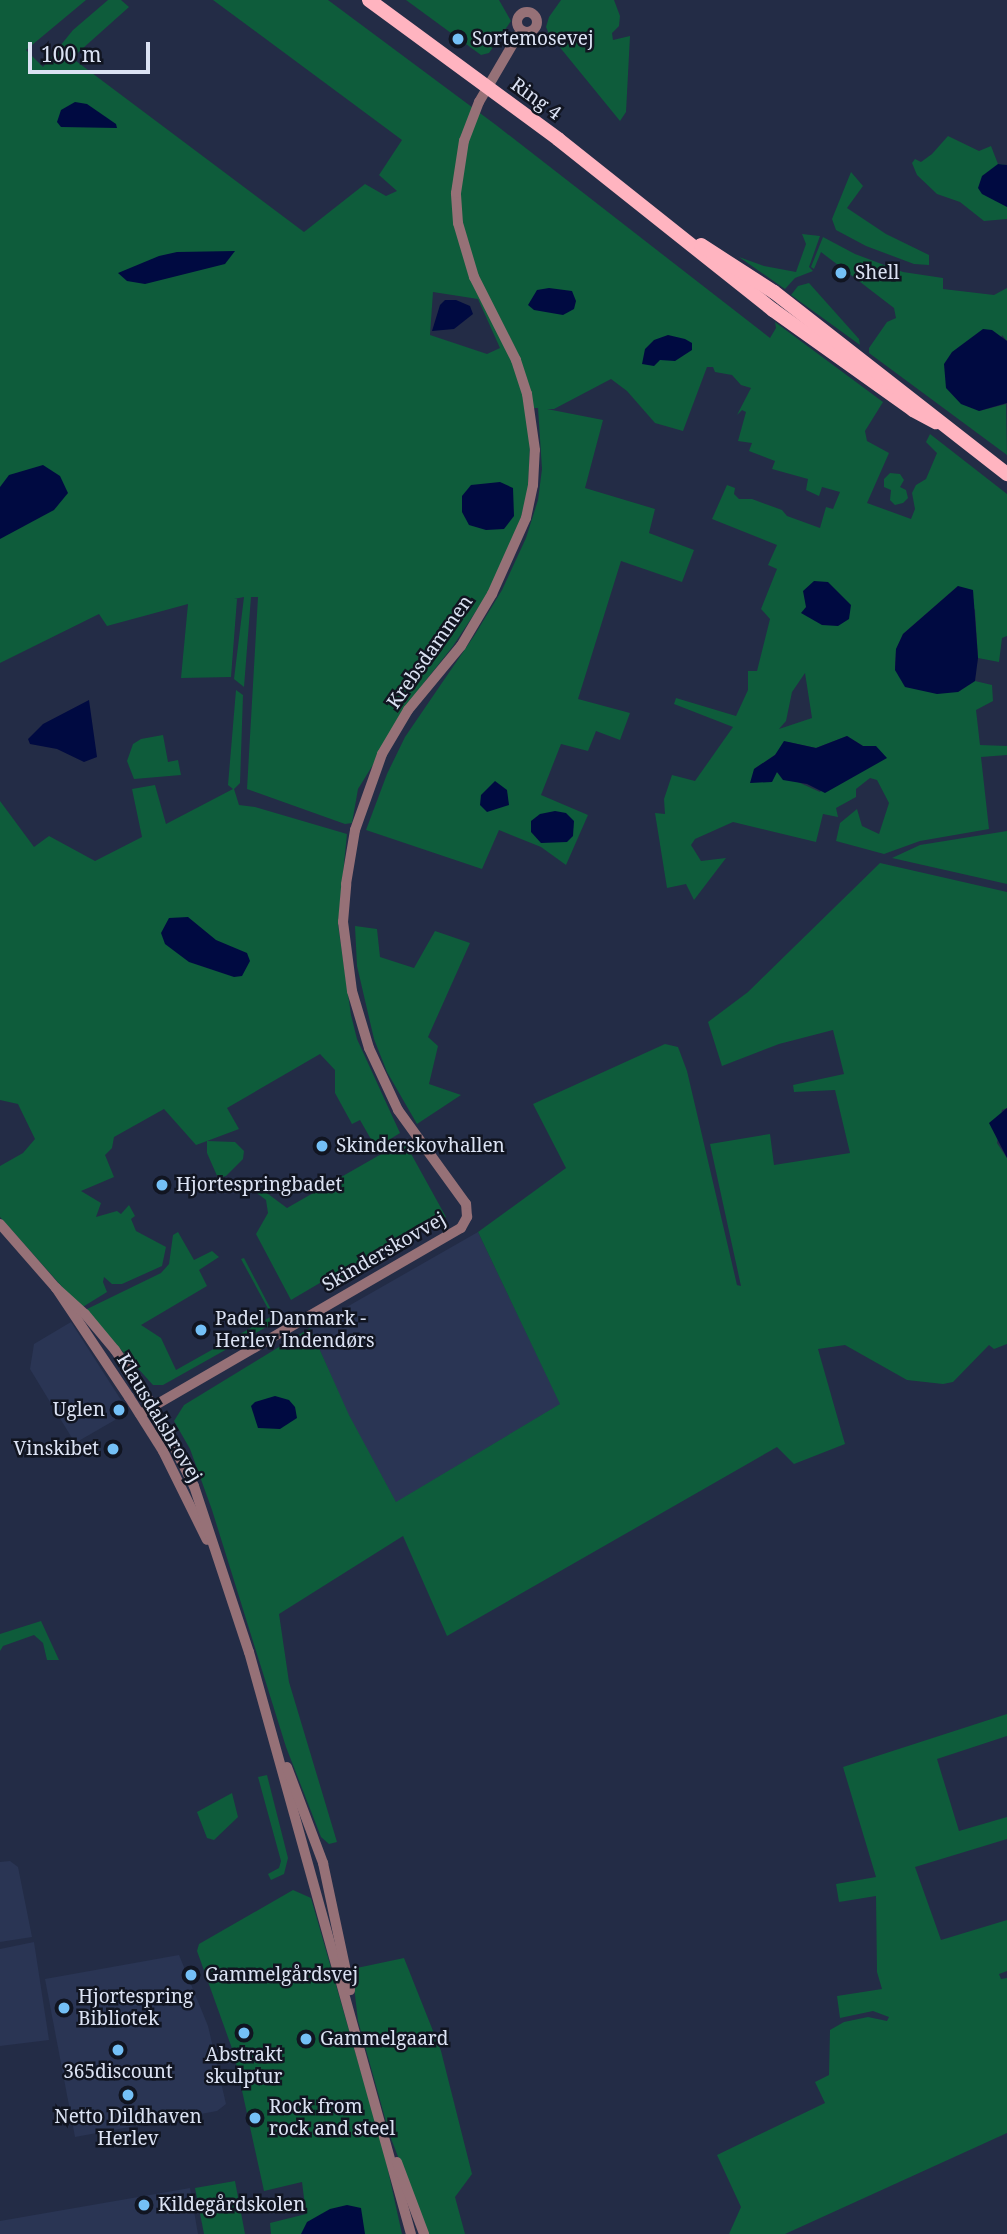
<!DOCTYPE html>
<html>
<head>
<meta charset="utf-8">
<style>
  body { margin:0 }
  #map { position:relative; width:1007px; height:2234px; overflow:hidden; background:#232c46; font-family:"Noto Serif",serif }
  div>[style] { position:absolute }
  .built>* { inset:0; background:#2a3554 }
  .green>* { inset:0; background:#0e5c3b }
  .water>* { inset:0; background:#000a41 }
  .minor>* { height:10px; margin:-5px; padding:0 5px; transform-origin:5px; border-radius:5px; background:#967177 }
  .minor>.ring { margin:-5px; padding:0; box-sizing:content-box; background:none; border:10px solid #967177; border-radius:50% }
  .major>* { height:14px; margin:-7px; padding:0 7px; transform-origin:7px; border-radius:7px; background:#ffb4c0 }
  .dots>* { width:19px; height:19px; translate:-50% -50%; box-sizing:border-box; border:4px solid #111521; border-radius:50% }
  span { translate:-50% -50%; white-space:nowrap; text-align:center; line-height:1.15; -webkit-text-stroke:5px #111521; paint-order:stroke }
  .poi-label { font-size:19px; color:#dbe2f3 }
  .left { translate:0 -50%; text-align:left }
  .right { translate:-100% -50%; text-align:right }
  .street-label { font-size:19px; color:#dbe2f3 }
  .scale { position:absolute; left:28px; top:42px; width:122px; height:32px; box-sizing:border-box; border:4px solid #dbe2f3; border-top:0; padding-left:9px; font-size:21px; line-height:24px; white-space:nowrap; color:#dbe2f3; -webkit-text-stroke:5px #111521; paint-order:stroke }
</style>
</head>
<body>
<div id="map">
  <div class="built">
    <i style="clip-path:polygon(478px 1232px,561px 1404px,396px 1503px,348px 1415px,310px 1328px)"></i>
    <i style="clip-path:polygon(71px 1322px,123px 1403px,115px 1420px,75px 1443px,30px 1369px,34px 1344px)"></i>
    <i style="clip-path:polygon(10px 1861px,18px 1867px,32px 1937px,0 1942px,0 1862px)"></i>
    <i style="clip-path:polygon(34px 1942px,49px 2040px,0 2046px,0 1949px)"></i>
    <i style="clip-path:polygon(179px 1955px,208px 2026px,226px 2104px,217px 2111px,75px 2137px,45px 1979px)"></i>
    <i style="clip-path:polygon(190px 2188px,198px 2234px,0 2234px,0 2221px)"></i>
  </div>
  <div class="green">
    <i style="clip-path:polygon(evenodd,0 0,86px 0,26px 50px,43px 67px,73px 30px,108px 0,121px 0,129px 7px,72px 58px,304px 232px,365px 184px,386px 196px,397px 191px,379px 175px,402px 140px,213px 0,328px 0,496px 125px,770px 338px,776px 328px,775px 322px,883px 402px,865px 431px,867px 441px,889px 453px,867px 503px,911px 519px,915px 509px,912px 493px,916px 485px,926px 479px,937px 453px,926px 442px,930px 434px,1007px 494px,1007px 636px,1002px 638px,999px 662px,978px 658px,975px 610px,958px 586px,903px 634px,896px 650px,895px 670px,958px 692px,975px 681px,992px 685px,993px 701px,976px 710px,980px 745px,1007px 746px,1007px 755px,981px 757px,989px 829px,920px 841px,884px 854px,836px 841px,840px 823px,857px 809px,862px 826px,879px 834px,889px 803px,877px 780px,870px 778px,856px 789px,856px 797px,836px 808px,838px 817px,823px 814px,816px 842px,733px 822px,695px 839px,691px 845px,701px 861px,726px 858px,694px 900px,686px 884px,667px 888px,655px 813px,665px 814px,664px 799px,672px 775px,695px 781px,733px 727px,674px 704px,676px 698px,736px 716px,748px 690px,748px 671px,757px 671px,770px 619px,761px 609px,777px 569px,768px 565px,777px 545px,712px 519px,727px 485px,735px 488px,734px 494px,739px 499px,752px 499px,782px 510px,787px 516px,820px 528px,826px 507px,833px 509px,840px 492px,822px 487px,819px 496px,806px 490px,808px 479px,772px 469px,775px 461px,749px 451px,752px 443px,738px 441px,746px 412px,742px 410px,737px 415px,751px 388px,741px 385px,732px 375px,715px 372px,713px 367px,707px 367px,683px 431px,655px 423px,627px 391px,611px 379px,554px 409px,547px 409px,603px 420px,585px 488px,655px 509px,649px 533px,694px 550px,682px 582px,621px 561px,578px 699px,630px 713px,620px 740px,596px 731px,588px 751px,561px 744px,541px 795px,588px 815px,566px 865px,541px 847px,499px 830px,482px 869px,366px 830px,387px 774px,405px 737px,474px 636px,502px 590px,526px 538px,538px 500px,542px 469px,538px 408px,526px 408px,530px 445px,528px 489px,520px 522px,488px 593px,453px 646px,423px 684px,358px 789px,352px 823px,345px 824px,247px 789px,258px 597px,251px 597px,244px 687px,234px 679px,244px 597px,234px 599px,237px 599px,231px 677px,181px 678px,188px 604px,107px 626px,99px 614px,0 663px,0 0,433px 292px,478px 299px,500px 348px,487px 354px,430px 335px,433px 292px,0 0,805px 673px,812px 718px,779px 729px,786px 721px,792px 692px,805px 673px,0 0,847px 736px,863px 746px,820px 792px,776px 772px,764px 782px,756px 781px,754px 769px,775px 755px,788px 742px,816px 748px,847px 736px)"></i>
    <i style="clip-path:polygon(406px 0,499px 0,511px 21px,489px 53px,481px 55px)"></i>
    <i style="clip-path:polygon(561px 0,614px 0,620px 16px,619px 26px,612px 33px,613px 40px,630px 36px,626px 112px,620px 121px,549px 34px,546px 27px,549px 17px)"></i>
    <i style="clip-path:polygon(948px 136px,979px 151px,991px 146px,998px 164px,1007px 165px,1007px 219px,984px 221px,960px 202px,937px 194px,917px 175px,912px 163px,915px 159px,921px 162px,932px 154px)"></i>
    <i style="clip-path:polygon(851px 172px,863px 186px,847px 208px,886px 234px,929px 255px,929px 265px,914px 264px,866px 246px,836px 230px,832px 219px)"></i>
    <i style="clip-path:polygon(802px 234px,820px 236px,809px 267px,813px 271px,795px 278px,785px 289px,739px 257px,764px 266px,796px 272px,806px 244px)"></i>
    <i style="clip-path:polygon(823px 237px,855px 254px,903px 272px,943px 278px,943px 289px,994px 295px,1007px 288px,1007px 341px,1002px 335px,979px 411px,1006px 404px,1007px 455px,869px 353px,869px 348px,887px 322px,896px 318px,894px 308px,821px 252px,814px 269px,811px 267px)"></i>
    <i style="clip-path:polygon(809px 283px,859px 339px,860px 345px,791px 295px,798px 286px)"></i>
    <i style="clip-path:polygon(890px 473px,900px 474px,904px 480px,900px 487px,906px 490px,908px 498px,903px 503px,895px 505px,890px 500px,891px 490px,884px 487px,884px 479px)"></i>
    <i style="clip-path:polygon(236px 690px,243px 695px,240px 783px,234px 789px,239px 805px,255px 807px,347px 834px,338px 924px,351px 1015px,357px 1039px,400px 1133px,376px 1148px,360px 1120px,352px 1124px,335px 1093px,335px 1070px,320px 1054px,227px 1108px,239px 1129px,207px 1141px,235px 1142px,244px 1151px,243px 1159px,226px 1176px,218px 1178px,207px 1153px,207px 1141px,196px 1145px,164px 1109px,114px 1137px,112px 1148px,105px 1155px,114px 1177px,81px 1191px,101px 1203px,96px 1217px,117px 1211px,121px 1214px,129px 1205px,135px 1216px,131px 1219px,136px 1231px,166px 1247px,162px 1266px,122px 1284px,112px 1284px,104px 1277px,103px 1282px,107px 1292px,81px 1308px,0 1217px,0 1166px,23px 1153px,35px 1139px,18px 1104px,0 1100px,0 801px,34px 847px,49px 836px,95px 861px,142px 837px,132px 789px,155px 785px,166px 824px,233px 789px,228px 785px)"></i>
    <i style="clip-path:polygon(163px 735px,168px 762px,178px 760px,181px 775px,134px 779px,127px 761px,133px 744px,141px 739px)"></i>
    <i style="clip-path:polygon(1007px 831px,1007px 884px,892px 858px,920px 845px)"></i>
    <i style="clip-path:polygon(880px 863px,1007px 892px,1007px 1108px,1002px 1110px,997px 1143px,1007px 1158px,1007px 1344px,994px 1349px,989px 1345px,953px 1382px,943px 1384px,907px 1380px,845px 1345px,818px 1349px,845px 1444px,794px 1464px,777px 1447px,447px 1636px,403px 1536px,279px 1614px,289px 1682px,337px 1842px,329px 1844px,321px 1837px,286px 1747px,212px 1510px,190px 1449px,174px 1421px,184px 1405px,310px 1328px,349px 1415px,396px 1502px,560px 1404px,478px 1232px,566px 1168px,533px 1104px,665px 1044px,678px 1047px,687px 1071px,737px 1285px,741px 1286px,710px 1144px,770px 1134px,774px 1165px,850px 1153px,835px 1090px,794px 1092px,793px 1085px,844px 1074px,833px 1030px,779px 1044px,722px 1066px,708px 1022px,748px 992px)"></i>
    <i style="clip-path:polygon(355px 926px,377px 929px,380px 957px,414px 968px,435px 931px,470px 943px,428px 1037px,438px 1046px,429px 1084px,461px 1095px,417px 1124px,387px 1072px,374px 1039px,357px 966px)"></i>
    <i style="clip-path:polygon(404px 1141px,446px 1217px,350px 1272px,353px 1278px,340px 1285px,330px 1277px,291px 1300px,256px 1234px,268px 1213px,266px 1200px,253px 1190px,260px 1188px,287px 1208px)"></i>
    <i style="clip-path:polygon(178px 1232px,194px 1260px,212px 1251px,219px 1257px,199px 1270px,207px 1286px,141px 1325px,161px 1338px,176px 1370px,272px 1316px,241px 1259px,244px 1258px,277px 1321px,163px 1385px,153px 1385px,85px 1310px,161px 1273px,169px 1264px,173px 1235px)"></i>
    <i style="clip-path:polygon(41px 1621px,59px 1660px,47px 1660px,43px 1643px,34px 1635px,3px 1646px,0 1651px,0 1634px)"></i>
    <i style="clip-path:polygon(1007px 1714px,1007px 1736px,937px 1759px,959px 1831px,1007px 1817px,1007px 1839px,915px 1867px,941px 1940px,1007px 1920px,1007px 1971px,999px 1974px,1001px 1979px,1007px 1978px,1007px 2133px,785px 2234px,729px 2234px,741px 2207px,717px 2155px,825px 2103px,815px 2082px,829px 2075px,830px 2030px,844px 2022px,868px 2017px,887px 2021px,889px 2017px,873px 2011px,840px 2018px,837px 1996px,882px 1989px,877px 1972px,876px 1896px,839px 1902px,836px 1884px,876px 1877px,843px 1767px)"></i>
    <i style="clip-path:polygon(267px 1775px,288px 1858px,284px 1874px,271px 1880px,268px 1874px,279px 1868px,281px 1861px,258px 1777px)"></i>
    <i style="clip-path:polygon(232px 1793px,238px 1817px,214px 1840px,207px 1838px,197px 1812px)"></i>
    <i style="clip-path:polygon(293px 1890px,311px 1898px,384px 2152px,402px 2234px,271px 2234px,270px 2223px,306px 2214px,302px 2182px,264px 2191px,234px 2054px,197px 1951px,199px 1944px)"></i>
    <i style="clip-path:polygon(404px 1958px,441px 2051px,472px 2174px,455px 2197px,465px 2234px,428px 2234px,390px 2136px,358px 2021px,352px 1969px)"></i>
    <i style="clip-path:polygon(235px 2181px,245px 2234px,204px 2234px,195px 2188px)"></i>
  </div>
  <div class="water">
    <i style="clip-path:polygon(75px 102px,87px 104px,116px 124px,117px 128px,61px 127px,57px 122px,61px 110px)"></i>
    <i style="clip-path:polygon(998px 164px,1007px 165px,1007px 207px,982px 194px,978px 188px,982px 176px)"></i>
    <i style="clip-path:polygon(235px 251px,225px 264px,145px 284px,127px 281px,118px 273px,159px 256px,177px 252px)"></i>
    <i style="clip-path:polygon(549px 288px,572px 291px,576px 301px,574px 309px,563px 315px,534px 310px,528px 305px,537px 290px)"></i>
    <i style="clip-path:polygon(445px 300px,456px 300px,470px 306px,473px 314px,454px 329px,432px 331px,440px 305px)"></i>
    <i style="clip-path:polygon(983px 329px,992px 330px,1007px 341px,1007px 403px,979px 411px,961px 404px,946px 388px,944px 364px,952px 352px)"></i>
    <i style="clip-path:polygon(668px 335px,685px 339px,692px 343px,692px 350px,675px 361px,660px 360px,654px 366px,642px 364px,645px 349px,654px 340px)"></i>
    <i style="clip-path:polygon(43px 465px,60px 476px,68px 493px,54px 510px,0 539px,0 487px,9px 475px)"></i>
    <i style="clip-path:polygon(500px 482px,513px 488px,514px 516px,504px 529px,486px 530px,469px 525px,462px 512px,462px 496px,471px 485px)"></i>
    <i style="clip-path:polygon(814px 581px,828px 582px,851px 605px,849px 619px,838px 626px,822px 625px,801px 613px,806px 607px,803px 591px)"></i>
    <i style="clip-path:polygon(958px 586px,973px 590px,978px 658px,975px 681px,958px 692px,937px 694px,905px 687px,895px 670px,896px 649px,903px 634px)"></i>
    <i style="clip-path:polygon(89px 700px,97px 757px,84px 762px,57px 749px,30px 744px,28px 739px,43px 724px)"></i>
    <i style="clip-path:polygon(847px 736px,863px 746px,876px 746px,887px 758px,825px 793px,807px 784px,783px 780px,777px 772px,772px 782px,750px 783px,754px 769px,775px 755px,784px 741px,816px 748px)"></i>
    <i style="clip-path:polygon(495px 781px,507px 790px,509px 805px,487px 812px,480px 805px,481px 795px)"></i>
    <i style="clip-path:polygon(555px 811px,566px 813px,574px 821px,573px 836px,567px 842px,541px 843px,531px 832px,531px 821px,540px 814px)"></i>
    <i style="clip-path:polygon(188px 917px,216px 940px,247px 953px,250px 961px,242px 976px,234px 977px,189px 962px,165px 944px,161px 933px,169px 918px)"></i>
    <i style="clip-path:polygon(1007px 1108px,1007px 1158px,989px 1123px)"></i>
    <i style="clip-path:polygon(275px 1396px,289px 1400px,295px 1407px,297px 1418px,280px 1429px,258px 1428px,251px 1406px,255px 1402px)"></i>
    <i style="clip-path:polygon(347px 2205px,361px 2208px,365px 2234px,301px 2234px,307px 2222px,330px 2209px)"></i>
  </div>
  <div class="minor">
    <i class="ring" style="left:517px;top:12px;width:10px;height:10px"></i>
    <i style="left:0;top:1224px;width:85px;rotate:48.8deg"></i>
    <i style="left:56px;top:1288px;width:131px;rotate:56.2deg"></i>
    <i style="left:129px;top:1397px;width:64px;rotate:57.8deg"></i>
    <i style="left:163px;top:1451px;width:99px;rotate:63.7deg"></i>
    <i style="left:56px;top:1288px;width:39px;rotate:42deg"></i>
    <i style="left:85px;top:1314px;width:47px;rotate:50.2deg"></i>
    <i style="left:115px;top:1350px;width:68px;rotate:55.8deg"></i>
    <i style="left:153px;top:1406px;width:90px;rotate:62.9deg"></i>
    <i style="left:194px;top:1486px;width:175px;rotate:71.7deg"></i>
    <i style="left:249px;top:1652px;width:604px;rotate:74.45deg"></i>
    <i style="left:140px;top:1414px;width:371px;rotate:-30.1deg"></i>
    <i style="left:461px;top:1228px;width:13px;rotate:-61deg"></i>
    <i style="left:467px;top:1217px;width:13px;rotate:-94deg"></i>
    <i style="left:466px;top:1204px;width:116px;rotate:-125.9deg"></i>
    <i style="left:398px;top:1110px;width:68px;rotate:-115.1deg"></i>
    <i style="left:369px;top:1048px;width:59px;rotate:-106.6deg"></i>
    <i style="left:352px;top:991px;width:70px;rotate:-97.4deg"></i>
    <i style="left:343px;top:922px;width:38px;rotate:-85deg"></i>
    <i style="left:346px;top:884px;width:55px;rotate:-80.5deg"></i>
    <i style="left:355px;top:830px;width:81px;rotate:-70.4deg"></i>
    <i style="left:382px;top:754px;width:51px;rotate:-59.4deg"></i>
    <i style="left:408px;top:710px;width:83px;rotate:-50.4deg"></i>
    <i style="left:461px;top:646px;width:61px;rotate:-59.2deg"></i>
    <i style="left:492px;top:594px;width:83px;rotate:-65.9deg"></i>
    <i style="left:526px;top:518px;width:34px;rotate:-78deg"></i>
    <i style="left:533px;top:485px;width:35px;rotate:-87deg"></i>
    <i style="left:535px;top:450px;width:57px;rotate:-98.1deg"></i>
    <i style="left:527px;top:394px;width:36px;rotate:-108deg"></i>
    <i style="left:516px;top:360px;width:93px;rotate:-116.8deg"></i>
    <i style="left:474px;top:277px;width:56px;rotate:-106.5deg"></i>
    <i style="left:458px;top:223px;width:30px;rotate:-94deg"></i>
    <i style="left:456px;top:193px;width:53px;rotate:-81.3deg"></i>
    <i style="left:464px;top:141px;width:42px;rotate:-69deg"></i>
    <i style="left:479px;top:102px;width:83px;rotate:-59.7deg"></i>
    <i style="left:287px;top:1767px;width:103px;rotate:69.4deg"></i>
    <i style="left:323px;top:1863px;width:130px;rotate:78deg"></i>
    <i style="left:397px;top:2162px;width:77px;rotate:69.4deg"></i>
  </div>
  <div class="major">
    <i style="left:369px;top:0;width:235px;rotate:36.3deg"></i>
    <i style="left:558px;top:139px;width:275px;rotate:38.5deg"></i>
    <i style="left:773px;top:310px;width:172px;rotate:35.5deg"></i>
    <i style="left:913px;top:410px;width:26px;rotate:28deg"></i>
    <i style="left:701px;top:245px;width:87px;rotate:32.8deg"></i>
    <i style="left:774px;top:292px;width:296px;rotate:38deg"></i>
  </div>
  <div class="dots">
    <i style="left:458px;top:39px;background:#74c0f6"></i>
    <i style="left:841px;top:273px;background:#74c0f6"></i>
    <i style="left:322px;top:1146px;background:#74c0f6"></i>
    <i style="left:162px;top:1185px;background:#74c0f6"></i>
    <i style="left:201px;top:1330px;background:#74c0f6"></i>
    <i style="left:119px;top:1410px;background:#74c0f6"></i>
    <i style="left:113px;top:1449px;background:#74c0f6"></i>
    <i style="left:191px;top:1975px;background:#74c0f6"></i>
    <i style="left:64px;top:2008px;background:#74c0f6"></i>
    <i style="left:244px;top:2033px;background:#74c0f6"></i>
    <i style="left:306px;top:2039px;background:#74c0f6"></i>
    <i style="left:118px;top:2050px;background:#74c0f6"></i>
    <i style="left:128px;top:2095px;background:#74c0f6"></i>
    <i style="left:255px;top:2118px;background:#74c0f6"></i>
    <i style="left:144px;top:2205px;background:#74c0f6"></i>
  </div>
  <div class="poi-label">
    <span class="left" style="left:472px;top:39px">Sortemosevej</span>
    <span class="left" style="left:855px;top:273px">Shell</span>
    <span class="left" style="left:336px;top:1146px">Skinderskovhallen</span>
    <span class="left" style="left:176px;top:1185px">Hjortespringbadet</span>
    <span class="left" style="left:215px;top:1330px">Padel Danmark -<br>Herlev Indendørs</span>
    <span class="right" style="left:105px;top:1410px">Uglen</span>
    <span class="right" style="left:99px;top:1449px">Vinskibet</span>
    <span class="left" style="left:205px;top:1975px">Gammelgårdsvej</span>
    <span class="left" style="left:78px;top:2008px">Hjortespring<br>Bibliotek</span>
    <span class="left" style="left:320px;top:2039px">Gammelgaard</span>
    <span style="left:244px;top:2066px">Abstrakt<br>skulptur</span>
    <span style="left:118px;top:2072px">365discount</span>
    <span class="left" style="left:269px;top:2118px">Rock from<br>rock and steel</span>
    <span style="left:128px;top:2128px">Netto Dildhaven<br>Herlev</span>
    <span class="left" style="left:158px;top:2205px">Kildegårdskolen</span>
  </div>
  <div class="street-label">
    <span style="left:536px;top:99px;rotate:36deg">Ring 4</span>
    <span style="left:430px;top:652px;rotate:-55deg">Krebsdammen</span>
    <span style="left:384px;top:1252px;rotate:-30deg">Skinderskovvej</span>
    <span style="left:159px;top:1418px;rotate:59deg">Klausdalsbrovej</span>
  </div>
  <div class="scale">100 m</div>
</div>
</body>
</html>
